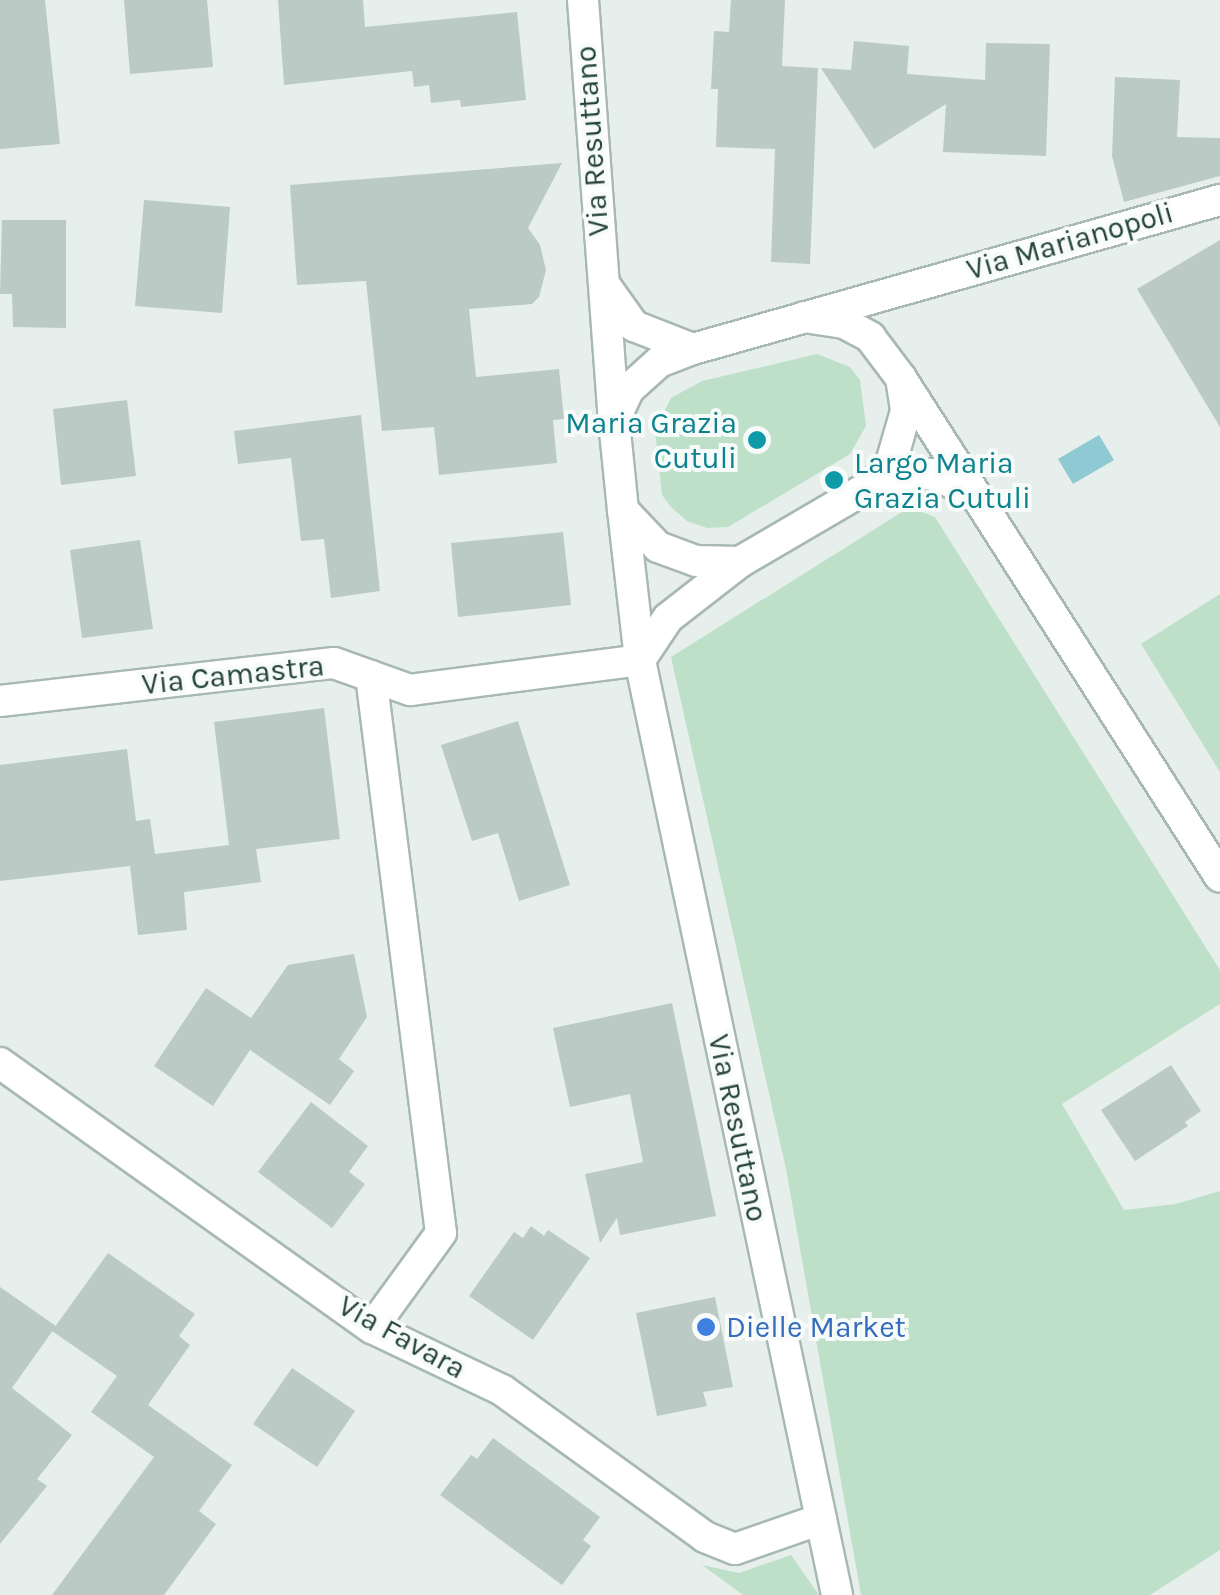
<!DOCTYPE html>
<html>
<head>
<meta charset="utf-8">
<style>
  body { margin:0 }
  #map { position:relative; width:1220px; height:1595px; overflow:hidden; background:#e6efeb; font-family:Karla,sans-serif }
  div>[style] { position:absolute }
  .green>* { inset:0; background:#bfe0c8 }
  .water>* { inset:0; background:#8ec9d4 }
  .building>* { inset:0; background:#bbcac4 }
  .roads { filter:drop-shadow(2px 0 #a8b8b2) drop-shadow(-2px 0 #a8b8b2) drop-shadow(0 2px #a8b8b2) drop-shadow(0 -2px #a8b8b2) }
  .minor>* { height:30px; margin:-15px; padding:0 15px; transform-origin:15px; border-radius:15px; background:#fff }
  .dots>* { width:28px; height:28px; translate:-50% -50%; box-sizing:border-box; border:5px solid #f7fbf9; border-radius:50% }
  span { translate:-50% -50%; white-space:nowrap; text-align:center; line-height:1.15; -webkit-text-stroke:8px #f7fbf9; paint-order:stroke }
  .street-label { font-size:30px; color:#24423a }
  .culture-label { font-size:30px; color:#0d838f }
  .right { translate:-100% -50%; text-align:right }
  .left { translate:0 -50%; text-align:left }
  .shop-label { font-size:30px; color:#366cbe }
</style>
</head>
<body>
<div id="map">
  <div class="green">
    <i style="clip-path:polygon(817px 354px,850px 367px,860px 380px,866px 426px,850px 454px,728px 527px,707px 528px,687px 521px,671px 507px,662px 495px,655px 430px,671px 398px,702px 381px)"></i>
    <i style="clip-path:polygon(917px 510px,935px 517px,1220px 970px,1220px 1004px,1062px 1104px,1124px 1210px,1176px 1204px,1220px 1191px,1220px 1550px,1150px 1595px,861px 1595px,786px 1169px,671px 657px,902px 512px)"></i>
    <i style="clip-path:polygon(1220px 594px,1220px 772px,1141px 644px)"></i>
    <i style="clip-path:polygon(791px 1555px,819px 1595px,743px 1595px,702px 1565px,739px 1573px)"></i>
  </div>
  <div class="water">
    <i style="clip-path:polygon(1099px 435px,1114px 460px,1073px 484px,1058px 459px)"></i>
  </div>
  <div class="building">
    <i style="clip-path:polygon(0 0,45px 0,60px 144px,0 149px)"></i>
    <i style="clip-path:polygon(124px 0,207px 0,213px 67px,130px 74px)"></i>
    <i style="clip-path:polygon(278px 0,363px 0,365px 27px,517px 12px,526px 100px,461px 107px,460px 100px,431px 103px,429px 85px,414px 87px,412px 71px,284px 85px)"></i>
    <i style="clip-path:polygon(731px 0,785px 0,782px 66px,818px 68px,810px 264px,771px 262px,775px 149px,716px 147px,718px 89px,711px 89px,714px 31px,729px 32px)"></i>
    <i style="clip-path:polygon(854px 41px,909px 46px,907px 74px,985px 80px,986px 43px,1050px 44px,1046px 156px,943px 152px,946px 104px,874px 149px,821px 68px,851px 70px)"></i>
    <i style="clip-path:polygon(1115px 77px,1180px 80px,1177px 137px,1220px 138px,1220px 176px,1124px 202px,1112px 156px)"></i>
    <i style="clip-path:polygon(562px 163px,528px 228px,540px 245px,546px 270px,539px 297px,532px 304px,469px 309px,476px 377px,559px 369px,564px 419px,553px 420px,557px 463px,439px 475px,434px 427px,382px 431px,366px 281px,297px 285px,290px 185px)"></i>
    <i style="clip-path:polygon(144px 200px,230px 207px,222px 313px,135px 306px)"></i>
    <i style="clip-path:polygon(2px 220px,66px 220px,66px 328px,13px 327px,12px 294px,0 294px)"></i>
    <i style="clip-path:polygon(1220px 240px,1220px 427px,1137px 289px)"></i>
    <i style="clip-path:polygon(127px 400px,136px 476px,61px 485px,53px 409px)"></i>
    <i style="clip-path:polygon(361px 415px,380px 591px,331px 598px,324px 539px,301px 541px,291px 458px,238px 464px,234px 431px)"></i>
    <i style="clip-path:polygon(563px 532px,571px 605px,458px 617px,451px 543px)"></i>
    <i style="clip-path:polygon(140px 540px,153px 629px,82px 638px,70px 550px)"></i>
    <i style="clip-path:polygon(324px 708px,340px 839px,256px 849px,261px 882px,184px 892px,187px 930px,138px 935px,130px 866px,0 881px,0 765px,127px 749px,136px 821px,150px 819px,155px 854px,229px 845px,214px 722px)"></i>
    <i style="clip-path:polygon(518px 721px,570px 885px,519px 901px,498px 833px,472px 841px,441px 745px)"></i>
    <i style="clip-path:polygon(354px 954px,367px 1017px,339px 1059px,354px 1071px,330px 1105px,250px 1050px,213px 1106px,154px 1066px,206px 988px,251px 1018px,288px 965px)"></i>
    <i style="clip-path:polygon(672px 1003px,716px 1216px,620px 1235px,617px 1218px,600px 1243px,585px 1174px,643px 1162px,630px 1094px,570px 1107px,553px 1028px)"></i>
    <i style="clip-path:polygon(1171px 1065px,1201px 1111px,1185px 1122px,1188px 1126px,1135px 1161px,1101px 1110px)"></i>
    <i style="clip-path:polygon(311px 1102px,368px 1146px,349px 1172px,365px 1184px,332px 1228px,258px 1172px)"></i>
    <i style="clip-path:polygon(531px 1226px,544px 1236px,548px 1230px,590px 1258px,533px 1340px,469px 1296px,514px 1232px,523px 1238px)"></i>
    <i style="clip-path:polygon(108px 1253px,195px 1314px,179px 1336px,190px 1345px,148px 1405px,232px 1465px,199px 1511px,216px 1524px,164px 1595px,52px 1595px,154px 1457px,91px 1412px,117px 1376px,52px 1331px)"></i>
    <i style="clip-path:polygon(0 1287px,56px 1326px,12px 1388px,72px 1435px,37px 1479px,47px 1486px,0 1544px)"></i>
    <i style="clip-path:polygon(715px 1297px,733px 1387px,703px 1392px,707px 1406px,657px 1416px,636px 1313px)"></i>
    <i style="clip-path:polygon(292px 1368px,355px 1411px,317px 1467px,253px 1424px)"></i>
    <i style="clip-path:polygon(493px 1438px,600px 1517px,583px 1540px,591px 1546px,562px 1585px,440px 1495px,471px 1455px,477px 1459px)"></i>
  </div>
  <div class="roads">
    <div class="minor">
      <i style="left:583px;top:0;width:422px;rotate:85.8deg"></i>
      <i style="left:604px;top:284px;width:52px;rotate:54.5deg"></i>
      <i style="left:634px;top:326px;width:63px;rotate:21.3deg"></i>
      <i style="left:804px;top:317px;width:40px;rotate:8.5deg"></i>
      <i style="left:844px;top:323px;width:30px;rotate:28deg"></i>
      <i style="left:870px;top:337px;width:51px;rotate:52.9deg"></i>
      <i style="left:901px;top:378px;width:33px;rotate:81deg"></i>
      <i style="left:906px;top:411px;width:54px;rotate:106.1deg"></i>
      <i style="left:891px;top:463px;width:26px;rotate:129deg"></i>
      <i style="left:875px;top:483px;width:156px;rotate:149.7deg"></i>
      <i style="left:740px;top:562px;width:44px;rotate:-178.7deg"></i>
      <i style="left:696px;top:561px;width:40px;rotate:-159.8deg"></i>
      <i style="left:658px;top:547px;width:51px;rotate:-133.4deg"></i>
      <i style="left:623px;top:510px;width:89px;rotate:-95.8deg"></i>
      <i style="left:614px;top:421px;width:35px;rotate:-65deg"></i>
      <i style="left:629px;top:389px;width:40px;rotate:-42deg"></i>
      <i style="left:659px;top:362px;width:36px;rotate:-21deg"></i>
      <i style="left:693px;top:349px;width:548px;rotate:-15.79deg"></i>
      <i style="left:904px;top:383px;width:586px;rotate:57.39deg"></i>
      <i style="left:875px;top:483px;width:32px;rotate:-14deg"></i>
      <i style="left:906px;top:475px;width:28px;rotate:-2deg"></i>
      <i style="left:934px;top:474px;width:46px;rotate:27.1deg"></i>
      <i style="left:623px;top:510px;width:151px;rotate:83.5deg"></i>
      <i style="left:640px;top:660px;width:956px;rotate:78.1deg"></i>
      <i style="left:640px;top:660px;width:50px;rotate:-56.3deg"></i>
      <i style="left:668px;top:618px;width:91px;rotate:-37.9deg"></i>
      <i style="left:371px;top:676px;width:561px;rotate:82.84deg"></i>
      <i style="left:441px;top:1233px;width:117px;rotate:126deg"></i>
      <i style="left:0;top:701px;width:336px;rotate:-6.5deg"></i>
      <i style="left:334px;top:663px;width:81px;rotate:19.6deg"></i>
      <i style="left:410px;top:690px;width:232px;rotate:-7.4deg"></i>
      <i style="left:0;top:1063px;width:457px;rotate:35.5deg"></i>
      <i style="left:372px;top:1328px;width:144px;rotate:25.5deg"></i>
      <i style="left:502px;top:1390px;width:251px;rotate:35.9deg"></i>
      <i style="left:705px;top:1537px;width:32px;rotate:22deg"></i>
      <i style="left:735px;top:1549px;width:91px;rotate:-19.2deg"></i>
    </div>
  </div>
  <div class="dots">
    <i style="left:757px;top:440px;background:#0f9aa8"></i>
    <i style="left:834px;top:480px;background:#0f9aa8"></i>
    <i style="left:706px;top:1327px;background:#3f7fe0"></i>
  </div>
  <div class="street-label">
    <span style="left:592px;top:141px;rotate:-94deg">Via Resuttano</span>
    <span style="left:1070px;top:241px;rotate:-16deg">Via Marianopoli</span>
    <span style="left:233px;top:675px;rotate:-6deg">Via Camastra</span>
    <span style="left:738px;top:1128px;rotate:78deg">Via Resuttano</span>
    <span style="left:402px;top:1337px;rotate:29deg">Via Favara</span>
  </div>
  <div class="culture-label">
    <span class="right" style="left:737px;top:440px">Maria Grazia<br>Cutuli</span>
    <span class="left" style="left:854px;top:480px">Largo Maria<br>Grazia Cutuli</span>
  </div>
  <div class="shop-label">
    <span class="left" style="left:726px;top:1327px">Dielle Market</span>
  </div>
</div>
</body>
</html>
